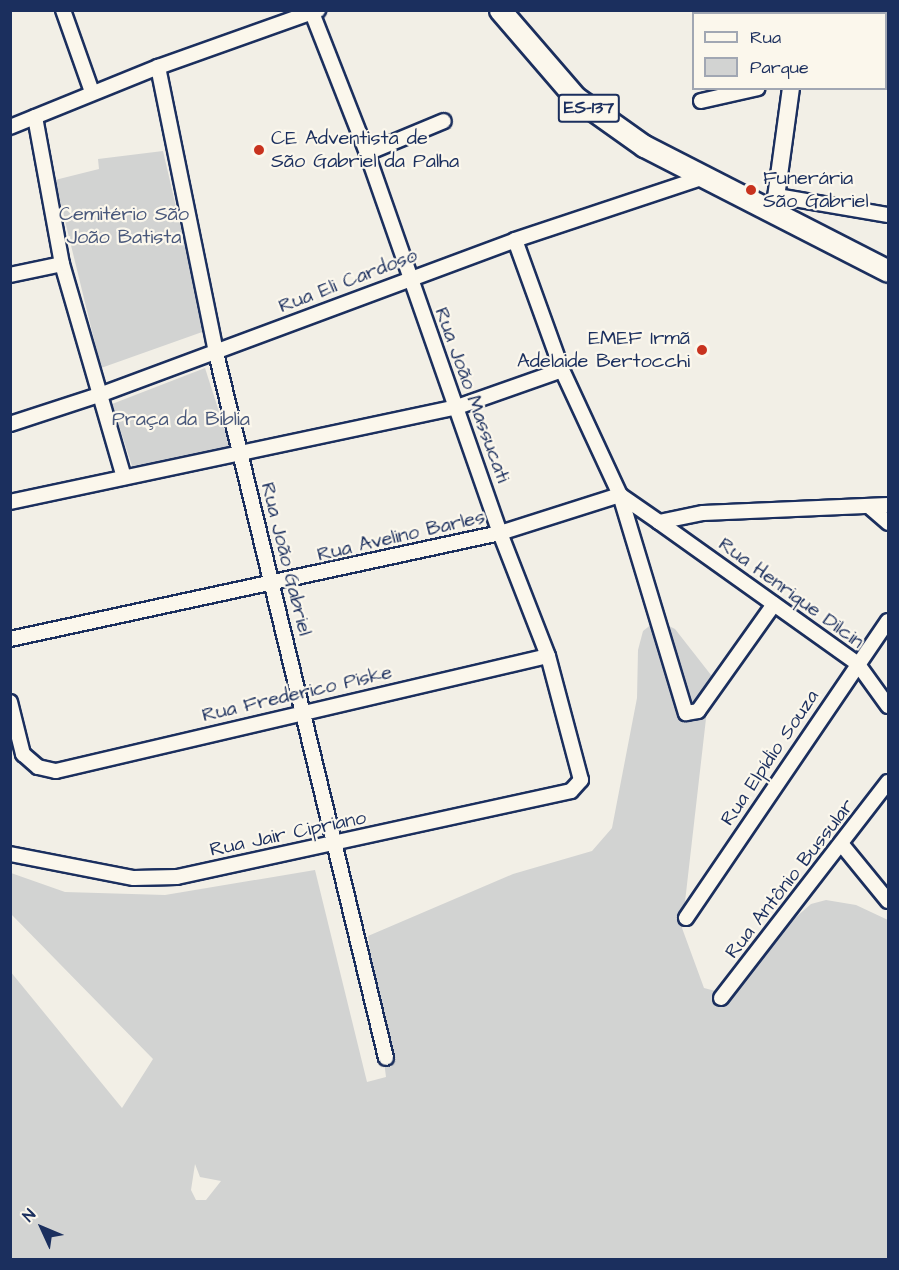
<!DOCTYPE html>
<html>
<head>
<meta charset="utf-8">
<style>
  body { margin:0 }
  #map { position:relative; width:899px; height:1270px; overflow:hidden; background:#f2efe6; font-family:"Architects Daughter",sans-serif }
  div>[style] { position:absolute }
  .green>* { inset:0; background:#d2d3d2 }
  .roads { filter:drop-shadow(2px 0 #1b2f5e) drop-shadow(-2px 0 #1b2f5e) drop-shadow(0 2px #1b2f5e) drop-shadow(0 -2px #1b2f5e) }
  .minor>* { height:14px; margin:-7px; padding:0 7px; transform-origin:7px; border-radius:7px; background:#fbf7ec }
  .tertiary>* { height:16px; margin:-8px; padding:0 8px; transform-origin:8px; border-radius:8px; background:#fbf7ec }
  .primary>* { height:21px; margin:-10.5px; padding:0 10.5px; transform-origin:10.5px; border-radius:10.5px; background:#fbf7ec }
  .dots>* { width:16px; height:16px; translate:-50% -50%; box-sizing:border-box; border:3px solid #fbf7ec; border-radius:50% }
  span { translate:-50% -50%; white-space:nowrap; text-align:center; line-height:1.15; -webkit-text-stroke:4.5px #fbf7ec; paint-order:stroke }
  .shield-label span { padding:2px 4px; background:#fbf7ec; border:2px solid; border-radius:4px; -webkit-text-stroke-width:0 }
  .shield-label { font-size:18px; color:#1b2f5e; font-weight:700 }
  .poi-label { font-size:20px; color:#1b2f5e }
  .left { translate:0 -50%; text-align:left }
  .right { translate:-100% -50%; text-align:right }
  .park-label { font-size:20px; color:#49587b }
  .street-label { font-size:20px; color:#1b2f5e }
  .frame { position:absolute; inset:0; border:12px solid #1b2f5e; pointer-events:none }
  .legend { position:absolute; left:692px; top:12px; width:195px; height:78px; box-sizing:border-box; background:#fbf7ec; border:2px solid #a1a7b3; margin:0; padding:8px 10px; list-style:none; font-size:18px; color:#1b2f5e }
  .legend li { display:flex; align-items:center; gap:12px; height:30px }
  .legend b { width:30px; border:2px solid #a1a7b3 }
  .north { position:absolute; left:12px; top:1198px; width:60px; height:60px; -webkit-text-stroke:4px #fbf7ec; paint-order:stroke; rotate:314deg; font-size:16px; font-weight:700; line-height:24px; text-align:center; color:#1b2f5e }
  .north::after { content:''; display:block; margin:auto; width:21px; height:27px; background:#1b2f5e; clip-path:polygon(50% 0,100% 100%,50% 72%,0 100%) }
</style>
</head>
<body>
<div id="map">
  <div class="green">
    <i style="clip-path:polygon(163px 151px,205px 331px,101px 368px,55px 180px,99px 169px,98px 159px)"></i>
    <i style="clip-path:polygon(205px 368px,231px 449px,132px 466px,112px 404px)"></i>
    <i style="clip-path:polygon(evenodd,657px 620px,675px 629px,711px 675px,682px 928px,704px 988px,723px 993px,746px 975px,788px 924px,811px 904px,826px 900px,856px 905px,888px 920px,888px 1259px,11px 1259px,10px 971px,122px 1108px,153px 1059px,11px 914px,11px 873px,65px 892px,165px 895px,315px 870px,367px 1082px,386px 1077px,368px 936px,513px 874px,592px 851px,612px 828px,637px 698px,638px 650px,643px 631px,657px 620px,195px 1164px,200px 1177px,221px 1181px,206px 1200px,196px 1200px,191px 1190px,195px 1164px)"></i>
  </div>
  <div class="roads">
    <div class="minor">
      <i style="left:63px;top:10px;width:87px;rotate:70.5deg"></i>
      <i style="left:852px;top:10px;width:4px;rotate:90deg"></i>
      <i style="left:158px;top:67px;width:292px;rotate:78.5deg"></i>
      <i style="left:216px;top:353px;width:725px;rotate:76.44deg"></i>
      <i style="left:701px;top:101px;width:58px;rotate:-12.8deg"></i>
      <i style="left:35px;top:117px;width:149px;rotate:79.6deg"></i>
      <i style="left:62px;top:264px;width:222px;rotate:73.8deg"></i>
      <i style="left:10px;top:127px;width:160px;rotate:-22.1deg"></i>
      <i style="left:158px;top:67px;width:170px;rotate:-19.6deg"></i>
      <i style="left:367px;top:153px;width:83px;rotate:-22.6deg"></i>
      <i style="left:777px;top:196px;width:113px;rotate:9.7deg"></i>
      <i style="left:515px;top:240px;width:138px;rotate:70.1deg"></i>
      <i style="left:562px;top:370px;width:138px;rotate:65.1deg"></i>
      <i style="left:620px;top:495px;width:47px;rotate:34.7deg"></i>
      <i style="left:659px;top:522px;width:45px;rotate:-11.6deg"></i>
      <i style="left:703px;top:513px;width:185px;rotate:-2.5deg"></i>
      <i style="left:10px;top:275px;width:53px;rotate:-11.9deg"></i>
      <i style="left:10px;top:424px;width:97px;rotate:-18.1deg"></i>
      <i style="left:102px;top:394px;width:441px;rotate:-20.4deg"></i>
      <i style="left:515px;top:240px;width:196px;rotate:-18.4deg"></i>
      <i style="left:10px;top:502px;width:457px;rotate:-12deg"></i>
      <i style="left:457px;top:407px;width:111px;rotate:-19.4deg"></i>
      <i style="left:871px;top:508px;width:23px;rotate:41deg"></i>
      <i style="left:659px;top:522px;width:243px;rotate:35.5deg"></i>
      <i style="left:857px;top:663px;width:53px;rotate:54.2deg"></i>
      <i style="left:10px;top:639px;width:501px;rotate:-12.21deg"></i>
      <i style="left:500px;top:533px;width:126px;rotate:-17.6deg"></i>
      <i style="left:620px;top:495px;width:228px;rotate:73.2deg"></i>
      <i style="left:686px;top:713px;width:12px;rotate:-9deg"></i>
      <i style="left:698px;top:711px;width:131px;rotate:-54.6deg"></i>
      <i style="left:10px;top:702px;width:54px;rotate:76deg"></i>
      <i style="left:23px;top:754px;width:20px;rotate:41deg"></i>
      <i style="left:38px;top:767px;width:18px;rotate:13deg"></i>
      <i style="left:56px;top:771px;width:505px;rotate:-13.16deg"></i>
      <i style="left:843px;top:846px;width:71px;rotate:50.7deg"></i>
      <i style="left:10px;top:854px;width:126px;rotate:11deg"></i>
      <i style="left:134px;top:878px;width:43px;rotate:-1.3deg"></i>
      <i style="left:177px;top:877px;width:403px;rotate:-12.3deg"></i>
      <i style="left:571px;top:791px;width:15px;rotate:-48deg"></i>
      <i style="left:581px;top:780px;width:128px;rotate:-104.9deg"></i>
      <i style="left:548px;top:656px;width:132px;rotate:-111.3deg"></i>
      <i style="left:500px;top:533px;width:403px;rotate:-109.3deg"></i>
      <i style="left:367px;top:153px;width:154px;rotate:-111.4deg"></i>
      <i style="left:686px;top:918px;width:359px;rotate:-55.8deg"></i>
      <i style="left:721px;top:998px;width:273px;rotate:-52.3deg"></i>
    </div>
    <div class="tertiary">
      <i style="left:886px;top:63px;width:2px;rotate:-27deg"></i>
      <i style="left:774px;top:212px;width:125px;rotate:-82.2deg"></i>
    </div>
    <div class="primary">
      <i style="left:500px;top:10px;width:115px;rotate:49.2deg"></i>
      <i style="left:575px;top:97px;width:85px;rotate:35.4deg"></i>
      <i style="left:644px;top:146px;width:274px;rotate:27.1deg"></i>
    </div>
  </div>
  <div class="dots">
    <i style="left:259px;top:150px;background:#c8321e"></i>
    <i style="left:751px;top:190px;background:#c8321e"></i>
    <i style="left:702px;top:350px;background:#c8321e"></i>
  </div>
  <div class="shield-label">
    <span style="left:589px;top:108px">ES-137</span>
  </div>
  <div class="poi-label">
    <span class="left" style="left:271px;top:150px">CE Adventista de<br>São Gabriel da Palha</span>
    <span class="left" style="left:763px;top:190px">Funerária<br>São Gabriel</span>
    <span class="right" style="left:690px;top:350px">EMEF Irmã<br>Adelaide Bertocchi</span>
  </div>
  <div class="park-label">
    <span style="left:124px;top:226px">Cemitério São<br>João Batista</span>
    <span style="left:181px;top:419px">Praça da Bíblia</span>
  </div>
  <div class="street-label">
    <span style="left:348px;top:281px;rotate:-21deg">Rua Eli Cardoso</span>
    <span style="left:472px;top:395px;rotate:70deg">Rua João Massucati</span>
    <span style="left:401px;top:536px;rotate:-13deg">Rua Avelino Barles</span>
    <span style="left:286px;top:559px;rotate:76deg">Rua João Gabriel</span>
    <span style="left:791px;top:593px;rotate:36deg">Rua Henrique Dilcin</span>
    <span style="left:297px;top:694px;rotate:-13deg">Rua Frederico Piske</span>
    <span style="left:770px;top:758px;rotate:-56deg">Rua Elpídio Souza</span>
    <span style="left:288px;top:834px;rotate:-12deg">Rua Jair Cipriano</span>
    <span style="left:790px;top:879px;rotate:-52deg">Rua Antônio Bussular</span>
  </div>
  <div class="frame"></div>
  <ul class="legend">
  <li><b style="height:8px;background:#fbf7ec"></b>Rua</li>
  <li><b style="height:16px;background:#d2d3d2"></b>Parque</li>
  </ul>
  <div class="north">N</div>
</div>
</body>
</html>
